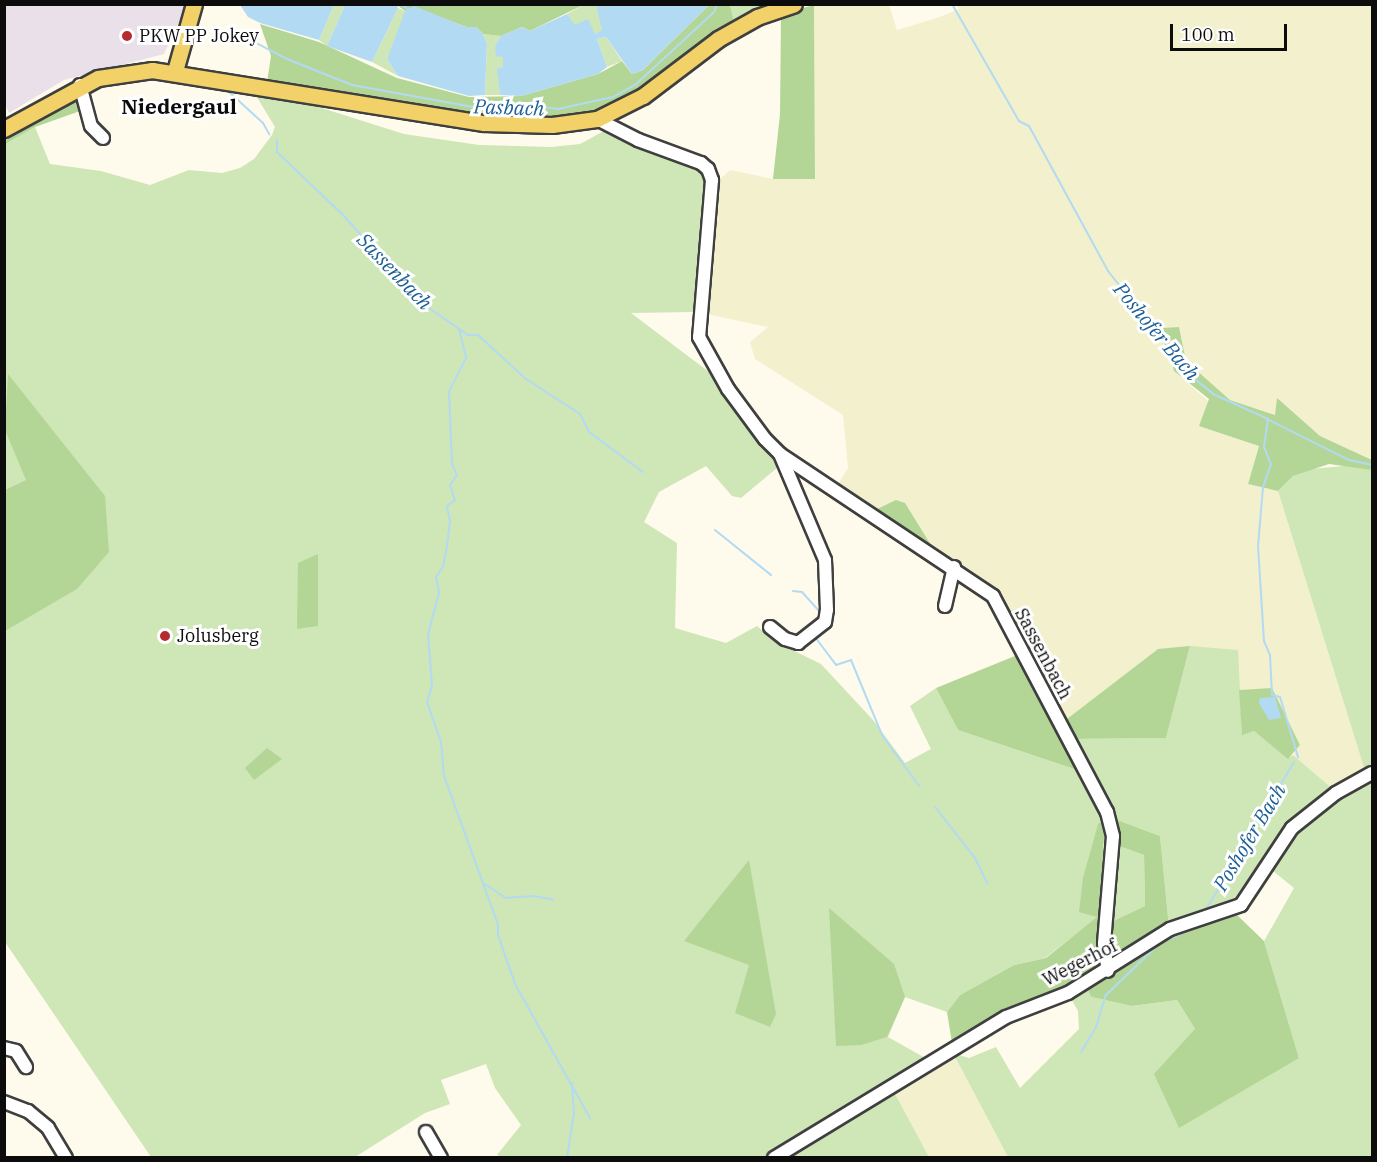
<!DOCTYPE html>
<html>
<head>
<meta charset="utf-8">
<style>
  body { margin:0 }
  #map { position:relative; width:1377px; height:1162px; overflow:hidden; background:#fefbec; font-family:"IBM Plex Serif",serif }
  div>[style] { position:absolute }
  .industrial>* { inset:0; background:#e9e0ea }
  .farmland>* { inset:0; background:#f2f0cd }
  .green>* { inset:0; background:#cfe6b7 }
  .forest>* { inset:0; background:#b3d697 }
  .water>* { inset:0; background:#b3daf3 }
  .stream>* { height:2px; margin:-1px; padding:0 1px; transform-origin:1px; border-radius:1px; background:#b3daf3 }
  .roads { filter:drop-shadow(2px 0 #3f3f3f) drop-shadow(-2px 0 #3f3f3f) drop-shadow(0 2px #3f3f3f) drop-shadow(0 -2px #3f3f3f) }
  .minor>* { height:12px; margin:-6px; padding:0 6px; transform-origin:6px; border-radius:6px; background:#fff }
  .major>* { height:15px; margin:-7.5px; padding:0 7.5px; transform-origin:7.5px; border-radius:7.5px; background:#f2d268 }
  .dots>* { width:16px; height:16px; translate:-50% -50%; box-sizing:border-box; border:3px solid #fff; border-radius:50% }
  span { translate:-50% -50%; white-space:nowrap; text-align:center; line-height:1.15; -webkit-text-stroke:6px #fff; paint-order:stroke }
  .poi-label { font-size:18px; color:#0c0c0c }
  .left { translate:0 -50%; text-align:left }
  .street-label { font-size:18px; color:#0c0c0c }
  .water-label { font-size:20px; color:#1c6097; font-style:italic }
  .quarter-label { font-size:21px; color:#0c0c0c; font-weight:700 }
  .frame { position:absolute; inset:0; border:6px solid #0c0c0c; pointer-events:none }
  .scale { position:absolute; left:1170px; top:24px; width:117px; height:27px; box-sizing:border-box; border:3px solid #0c0c0c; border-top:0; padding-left:8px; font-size:18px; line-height:21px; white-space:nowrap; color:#0c0c0c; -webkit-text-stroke:4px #fff; paint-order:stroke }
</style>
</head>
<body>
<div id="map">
  <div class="industrial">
    <i style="clip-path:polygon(4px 5px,187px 5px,164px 54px,64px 80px,9px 113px,4px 102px)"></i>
  </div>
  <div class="farmland">
    <i style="clip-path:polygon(814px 5px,889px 5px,897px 30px,940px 17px,959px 9px,957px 5px,1372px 5px,1372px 460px,1320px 436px,1277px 399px,1276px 415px,1230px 400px,1186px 361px,1179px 327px,1163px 329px,1174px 371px,1259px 446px,1248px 484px,1278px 491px,1366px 774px,1334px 790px,1293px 755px,1300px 745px,1272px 689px,1239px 690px,1237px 650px,1158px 649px,1063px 722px,995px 592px,934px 550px,896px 501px,875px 510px,837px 486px,848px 468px,843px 415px,755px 359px,750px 342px,768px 327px,702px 313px,717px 182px,730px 170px,773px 179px,815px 179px)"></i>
    <i style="clip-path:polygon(953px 1053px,1008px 1157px,929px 1157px,893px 1090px)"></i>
  </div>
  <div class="green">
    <i style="clip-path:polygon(334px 5px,345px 5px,327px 46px,319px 40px)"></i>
    <i style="clip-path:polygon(583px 5px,596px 5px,603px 30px,595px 34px,575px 26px,567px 14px)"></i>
    <i style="clip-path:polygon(730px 5px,778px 5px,735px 25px)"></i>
    <i style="clip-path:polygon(398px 8px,405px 11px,403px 24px,387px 59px,398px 76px,372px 62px)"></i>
    <i style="clip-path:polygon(483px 34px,501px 36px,495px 46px,503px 56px,503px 67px,498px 68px,500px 95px,485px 95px,487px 44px)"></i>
    <i style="clip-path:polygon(606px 37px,622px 61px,607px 67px,597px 39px)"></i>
    <i style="clip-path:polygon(255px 94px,309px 104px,404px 134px,479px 145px,551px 147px,580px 144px,604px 131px,696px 166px,707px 184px,693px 312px,631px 313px,717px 378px,778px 467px,741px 498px,732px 496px,706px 466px,659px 492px,644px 522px,677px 543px,675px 628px,726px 643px,757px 626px,778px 643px,821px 664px,873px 720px,905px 763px,931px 749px,910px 706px,936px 688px,958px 730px,1083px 772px,1105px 819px,1098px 917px,1045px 958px,1014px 965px,960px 995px,947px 1012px,905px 997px,888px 1037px,927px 1059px,765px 1157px,502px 1157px,497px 1155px,521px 1125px,495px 1088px,486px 1064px,441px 1080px,450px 1104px,425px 1113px,355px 1157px,151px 1157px,5px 942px,4px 144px,35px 127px,50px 164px,101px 171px,150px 185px,189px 170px,222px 173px,240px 168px,254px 159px,272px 135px,275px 127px)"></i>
    <i style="clip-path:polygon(1354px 465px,1372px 470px,1372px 771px,1366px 774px,1278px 491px,1293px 476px,1311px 469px)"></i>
    <i style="clip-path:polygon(1190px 646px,1238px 650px,1242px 734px,1254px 731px,1288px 758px,1293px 755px,1334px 790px,1311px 806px,1243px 901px,1169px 927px,1160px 836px,1112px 818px,1072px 739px,1166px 738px)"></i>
    <i style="clip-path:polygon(1372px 779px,1372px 1157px,1008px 1157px,953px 1053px,969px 1058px,996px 1047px,1020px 1088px,1079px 1029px,1078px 1011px,1068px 993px,1087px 988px,1091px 997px,1132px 1006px,1177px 1000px,1195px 1029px,1299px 1058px,1264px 941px,1294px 888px,1268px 867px,1308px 816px)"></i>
    <i style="clip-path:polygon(1116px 845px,1144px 855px,1145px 906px,1111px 922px)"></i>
    <i style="clip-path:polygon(893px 1090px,929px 1157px,781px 1158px)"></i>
  </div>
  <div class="forest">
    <i style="clip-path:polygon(397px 5px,583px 5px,530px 31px,522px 27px,501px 36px,483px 34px,476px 27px,466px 27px,414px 7px,405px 11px)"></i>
    <i style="clip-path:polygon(709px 5px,730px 5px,735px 25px,669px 73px,604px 110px,551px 120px,482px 120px,267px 82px,271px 56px,260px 24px,319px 42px,397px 78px,469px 97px,521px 96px,598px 74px,622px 61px,632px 74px,643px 70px)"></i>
    <i style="clip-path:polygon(814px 5px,815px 179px,773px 179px,780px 114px,781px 14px)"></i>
    <i style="clip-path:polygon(81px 97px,83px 110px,35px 127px,5px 144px,5px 138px)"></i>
    <i style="clip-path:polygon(1179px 327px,1186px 361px,1230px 400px,1275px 415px,1277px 398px,1320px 436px,1372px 460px,1372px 470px,1329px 464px,1293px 476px,1278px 491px,1248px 484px,1259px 446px,1199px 426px,1209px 399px,1174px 371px,1163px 328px)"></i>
    <i style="clip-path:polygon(8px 374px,105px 496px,109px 552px,77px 589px,5px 631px,5px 490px,26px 480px,5px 430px)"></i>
    <i style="clip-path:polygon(896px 500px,905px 503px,934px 550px,875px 510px)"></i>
    <i style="clip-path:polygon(318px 554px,318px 626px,297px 629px,298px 563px)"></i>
    <i style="clip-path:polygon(1190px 646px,1166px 738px,1072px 739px,1063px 722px,1158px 649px)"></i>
    <i style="clip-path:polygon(1020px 654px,1083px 772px,958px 730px,936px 688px)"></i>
    <i style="clip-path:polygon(1272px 688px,1300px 745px,1288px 759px,1254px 731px,1242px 735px,1239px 690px)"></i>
    <i style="clip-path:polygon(267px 748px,282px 759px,254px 780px,245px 768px)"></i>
    <i style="clip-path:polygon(1112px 818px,1160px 836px,1169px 927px,1122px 960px,1112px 956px,1111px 922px,1145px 906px,1144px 855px,1116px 845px)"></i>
    <i style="clip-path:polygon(1105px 819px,1097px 956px,1091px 978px,953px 1049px,947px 1012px,960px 995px,1014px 965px,1046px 958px,1097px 917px,1079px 912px,1083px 878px,1098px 824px)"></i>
    <i style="clip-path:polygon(749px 860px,776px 1014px,770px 1027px,735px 1013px,749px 965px,684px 941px)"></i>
    <i style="clip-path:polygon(829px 908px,894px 964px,905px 997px,887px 1037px,861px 1045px,836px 1046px)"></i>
    <i style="clip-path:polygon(1237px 915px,1264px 941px,1299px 1058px,1179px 1128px,1154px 1074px,1195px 1029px,1177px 1000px,1132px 1006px,1091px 997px,1087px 988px,1165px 937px,1196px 924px)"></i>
  </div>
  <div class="water">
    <i style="clip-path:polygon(240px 5px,334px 5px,319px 40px,260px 23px,248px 17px)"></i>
    <i style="clip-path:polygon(345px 5px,397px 5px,398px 8px,372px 62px,327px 46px)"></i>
    <i style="clip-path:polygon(596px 5px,709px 5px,643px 70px,632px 74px,606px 37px,597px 39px,607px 67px,598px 74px,521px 96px,500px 95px,497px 68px,503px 67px,503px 57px,496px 56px,495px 46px,501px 36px,522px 27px,530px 31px,567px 14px,575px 25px,588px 19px,595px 34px,602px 30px)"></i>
    <i style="clip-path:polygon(414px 6px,466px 27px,476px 27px,483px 34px,487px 44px,485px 95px,469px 96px,398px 76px,387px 59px,405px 11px)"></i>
    <i style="clip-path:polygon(1275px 697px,1281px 718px,1269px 720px,1259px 703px,1260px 698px)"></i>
  </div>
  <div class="stream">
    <i style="left:399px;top:4px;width:13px;rotate:27deg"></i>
    <i style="left:952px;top:4px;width:135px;rotate:60.2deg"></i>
    <i style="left:1019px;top:121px;width:11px;rotate:27deg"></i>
    <i style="left:1029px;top:126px;width:165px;rotate:61.4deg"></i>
    <i style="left:1108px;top:271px;width:132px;rotate:51.7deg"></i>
    <i style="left:1190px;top:375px;width:32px;rotate:39deg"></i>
    <i style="left:1215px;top:395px;width:58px;rotate:24.4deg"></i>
    <i style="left:1268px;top:419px;width:28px;rotate:98deg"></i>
    <i style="left:1264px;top:447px;width:18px;rotate:68deg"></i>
    <i style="left:1271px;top:464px;width:24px;rotate:109deg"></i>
    <i style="left:1263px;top:487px;width:59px;rotate:94.8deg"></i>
    <i style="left:1258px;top:546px;width:95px;rotate:86.4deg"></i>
    <i style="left:1264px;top:641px;width:15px;rotate:67deg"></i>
    <i style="left:1270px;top:655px;width:40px;rotate:87.1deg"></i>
    <i style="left:1272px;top:695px;width:8px;rotate:14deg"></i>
    <i style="left:1280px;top:697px;width:63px;rotate:73.3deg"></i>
    <i style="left:239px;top:34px;width:54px;rotate:27.5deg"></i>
    <i style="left:287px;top:59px;width:70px;rotate:21.8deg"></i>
    <i style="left:352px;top:85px;width:140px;rotate:10.3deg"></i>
    <i style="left:490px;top:110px;width:46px;rotate:-5deg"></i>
    <i style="left:536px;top:106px;width:22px;rotate:8deg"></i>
    <i style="left:558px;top:109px;width:56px;rotate:-12.3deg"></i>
    <i style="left:613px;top:97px;width:25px;rotate:-29deg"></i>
    <i style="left:635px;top:85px;width:108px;rotate:-42.7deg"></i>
    <i style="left:714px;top:12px;width:9px;rotate:-69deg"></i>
    <i style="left:228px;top:91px;width:47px;rotate:42.4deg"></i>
    <i style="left:263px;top:123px;width:13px;rotate:61deg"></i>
    <i style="left:277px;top:140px;width:12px;rotate:90deg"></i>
    <i style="left:277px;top:152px;width:93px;rotate:43.7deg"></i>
    <i style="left:344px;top:216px;width:115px;rotate:48.5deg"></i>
    <i style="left:420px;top:302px;width:58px;rotate:34.5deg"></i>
    <i style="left:468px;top:335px;width:10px"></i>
    <i style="left:478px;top:335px;width:65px;rotate:42.5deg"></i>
    <i style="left:526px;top:379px;width:64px;rotate:32.9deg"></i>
    <i style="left:580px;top:414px;width:20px;rotate:63deg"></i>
    <i style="left:589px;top:432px;width:67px;rotate:36.5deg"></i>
    <i style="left:459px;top:329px;width:30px;rotate:76deg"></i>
    <i style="left:466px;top:358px;width:38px;rotate:117deg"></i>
    <i style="left:449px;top:392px;width:72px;rotate:87.6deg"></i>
    <i style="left:452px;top:464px;width:12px;rotate:66deg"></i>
    <i style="left:457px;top:475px;width:12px;rotate:125deg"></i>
    <i style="left:450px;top:485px;width:16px;rotate:72deg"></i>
    <i style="left:455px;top:500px;width:10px;rotate:143deg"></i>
    <i style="left:447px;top:506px;width:15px;rotate:79deg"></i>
    <i style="left:450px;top:521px;width:25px;rotate:97deg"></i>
    <i style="left:447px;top:546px;width:21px;rotate:101deg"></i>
    <i style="left:443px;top:567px;width:12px;rotate:125deg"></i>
    <i style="left:436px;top:577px;width:16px;rotate:79deg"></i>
    <i style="left:439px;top:593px;width:43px;rotate:104.7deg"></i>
    <i style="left:428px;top:635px;width:50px;rotate:85.4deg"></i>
    <i style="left:432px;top:685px;width:18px;rotate:106deg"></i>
    <i style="left:427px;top:702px;width:42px;rotate:70.7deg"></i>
    <i style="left:441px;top:742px;width:34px;rotate:85deg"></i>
    <i style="left:444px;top:776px;width:158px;rotate:70deg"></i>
    <i style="left:498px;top:924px;width:11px;rotate:90deg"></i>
    <i style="left:498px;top:935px;width:52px;rotate:70.9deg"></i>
    <i style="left:515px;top:984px;width:154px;rotate:60.8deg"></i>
    <i style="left:1269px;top:420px;width:89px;rotate:26.6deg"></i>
    <i style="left:1349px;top:460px;width:24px;rotate:12deg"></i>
    <i style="left:715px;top:530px;width:72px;rotate:38.8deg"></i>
    <i style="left:793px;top:591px;width:9px;rotate:6deg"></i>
    <i style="left:802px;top:592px;width:30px;rotate:48deg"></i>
    <i style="left:815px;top:637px;width:35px;rotate:53deg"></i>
    <i style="left:836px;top:665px;width:16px;rotate:-18deg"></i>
    <i style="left:851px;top:660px;width:81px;rotate:67.5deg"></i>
    <i style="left:882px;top:735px;width:63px;rotate:54deg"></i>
    <i style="left:935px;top:807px;width:65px;rotate:51.9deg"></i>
    <i style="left:975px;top:858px;width:28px;rotate:64deg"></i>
    <i style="left:485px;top:884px;width:25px;rotate:34deg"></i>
    <i style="left:506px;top:898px;width:28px;rotate:-4deg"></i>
    <i style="left:534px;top:896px;width:20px;rotate:11deg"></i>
    <i style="left:1204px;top:913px;width:176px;rotate:-59.2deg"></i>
    <i style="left:1081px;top:1052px;width:29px;rotate:-59deg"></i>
    <i style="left:1096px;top:1027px;width:34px;rotate:-73deg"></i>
    <i style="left:1106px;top:995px;width:75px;rotate:-43.9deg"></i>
    <i style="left:1160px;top:943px;width:45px;rotate:-23.7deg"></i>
    <i style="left:567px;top:1158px;width:47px;rotate:-81.3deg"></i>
    <i style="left:574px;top:1112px;width:29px;rotate:-94deg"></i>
  </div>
  <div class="roads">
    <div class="minor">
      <i style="left:80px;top:85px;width:42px;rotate:75deg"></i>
      <i style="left:91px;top:126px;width:17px;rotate:45deg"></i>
      <i style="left:597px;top:119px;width:46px;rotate:27.1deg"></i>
      <i style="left:638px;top:140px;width:67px;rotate:20.1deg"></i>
      <i style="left:701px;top:163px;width:9px;rotate:41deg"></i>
      <i style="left:708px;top:169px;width:12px;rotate:70deg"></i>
      <i style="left:712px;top:180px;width:158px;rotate:94.7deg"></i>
      <i style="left:699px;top:337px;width:60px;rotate:60.9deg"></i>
      <i style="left:728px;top:389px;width:62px;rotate:53.5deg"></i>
      <i style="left:765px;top:439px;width:21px;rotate:45deg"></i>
      <i style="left:780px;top:454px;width:256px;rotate:33.7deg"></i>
      <i style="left:993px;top:596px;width:244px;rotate:62.2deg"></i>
      <i style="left:1107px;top:812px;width:25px;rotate:76deg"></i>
      <i style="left:1113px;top:836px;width:108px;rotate:94.8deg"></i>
      <i style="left:1104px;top:944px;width:27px;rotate:82deg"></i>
      <i style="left:945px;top:606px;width:40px;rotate:-77deg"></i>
      <i style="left:770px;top:627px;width:19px;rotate:39deg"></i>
      <i style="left:785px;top:639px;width:14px;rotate:17deg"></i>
      <i style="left:798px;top:643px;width:34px;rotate:-38deg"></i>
      <i style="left:825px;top:622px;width:12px;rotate:-81deg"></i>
      <i style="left:827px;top:610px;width:50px;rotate:-92.3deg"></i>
      <i style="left:825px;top:560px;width:115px;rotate:-113deg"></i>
      <i style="left:4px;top:1048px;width:12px;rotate:14deg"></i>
      <i style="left:16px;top:1051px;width:19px;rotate:58deg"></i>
      <i style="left:4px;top:1102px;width:26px;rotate:21deg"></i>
      <i style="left:28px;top:1111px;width:26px;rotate:40deg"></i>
      <i style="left:48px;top:1128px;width:35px;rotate:59deg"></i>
      <i style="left:426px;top:1132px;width:30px;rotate:60deg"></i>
      <i style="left:774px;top:1158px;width:271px;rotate:-31.3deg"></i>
      <i style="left:1006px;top:1017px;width:66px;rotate:-21.2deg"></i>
      <i style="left:1068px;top:993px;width:120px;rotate:-32.1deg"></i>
      <i style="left:1170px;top:929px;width:75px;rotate:-18.7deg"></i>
      <i style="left:1241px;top:905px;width:92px;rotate:-56.5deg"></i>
      <i style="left:1292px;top:828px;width:56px;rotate:-38.5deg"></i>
      <i style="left:1336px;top:793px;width:41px;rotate:-29.1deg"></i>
    </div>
    <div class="major">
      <i style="left:175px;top:71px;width:70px;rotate:-74.2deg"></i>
      <i style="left:4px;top:129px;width:107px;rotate:-28.5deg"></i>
      <i style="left:98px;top:78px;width:55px;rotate:-8.4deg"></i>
      <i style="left:152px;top:70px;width:336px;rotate:9.1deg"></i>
      <i style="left:484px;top:123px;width:68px;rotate:1.7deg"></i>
      <i style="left:552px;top:125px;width:45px;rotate:-7.6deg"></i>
      <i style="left:597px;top:119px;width:51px;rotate:-26.6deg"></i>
      <i style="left:643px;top:96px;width:94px;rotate:-37.2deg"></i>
      <i style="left:718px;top:39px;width:45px;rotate:-29.4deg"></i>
      <i style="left:757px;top:17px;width:39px;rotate:-19deg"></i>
    </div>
  </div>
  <div class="dots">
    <i style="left:127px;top:36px;background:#b52b30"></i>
    <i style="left:165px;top:636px;background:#b52b30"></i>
  </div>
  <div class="poi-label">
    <span class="left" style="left:139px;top:36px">PKW PP Jokey</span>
    <span class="left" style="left:177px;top:636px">Jolusberg</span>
  </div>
  <div class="street-label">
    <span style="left:1043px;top:654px;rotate:62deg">Sassenbach</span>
    <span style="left:1080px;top:963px;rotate:-27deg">Wegerhof</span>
  </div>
  <div class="water-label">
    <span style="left:509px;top:107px;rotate:2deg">Pasbach</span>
    <span style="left:395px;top:271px;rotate:46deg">Sassenbach</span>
    <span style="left:1157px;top:331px;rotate:50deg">Poshofer Bach</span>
    <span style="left:1249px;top:837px;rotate:-59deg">Poshofer Bach</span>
  </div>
  <div class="quarter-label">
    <span style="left:179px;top:106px">Niedergaul</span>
  </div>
  <div class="frame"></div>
  <div class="scale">100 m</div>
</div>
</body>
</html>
